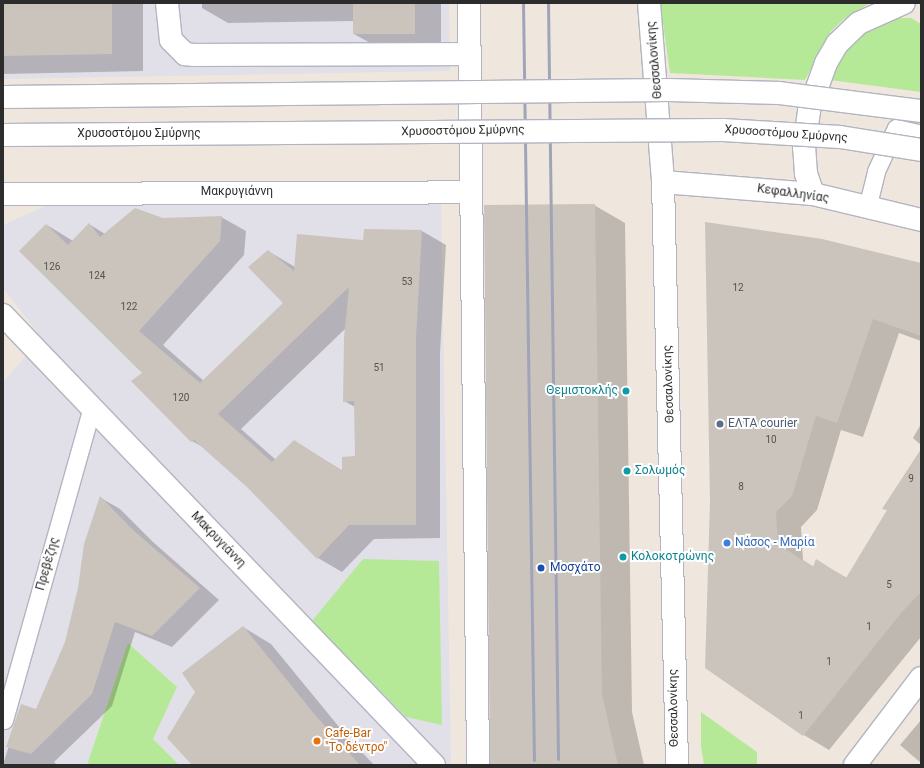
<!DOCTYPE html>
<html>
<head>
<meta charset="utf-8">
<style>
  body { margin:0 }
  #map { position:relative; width:924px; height:768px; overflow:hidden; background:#efe7de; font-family:Roboto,sans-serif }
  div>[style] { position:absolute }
  .industrial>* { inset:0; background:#e1dfe7 }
  .green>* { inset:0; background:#b6e997 }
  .shadow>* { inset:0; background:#0003 }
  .building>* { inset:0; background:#cac4bd }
  .roads { filter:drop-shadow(1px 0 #b2b5c1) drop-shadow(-1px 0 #b2b5c1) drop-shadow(0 1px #b2b5c1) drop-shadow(0 -1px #b2b5c1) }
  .service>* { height:17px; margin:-8.5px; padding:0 8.5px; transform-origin:8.5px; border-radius:8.5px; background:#fff }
  .minor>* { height:22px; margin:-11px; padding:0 11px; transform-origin:11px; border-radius:11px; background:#fff }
  .rail>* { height:3px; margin:-1.5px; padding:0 1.5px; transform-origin:1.5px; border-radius:1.5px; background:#a0a4b8 }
  .bridges { filter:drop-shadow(1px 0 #b2b5c1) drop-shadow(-1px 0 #b2b5c1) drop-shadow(0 1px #b2b5c1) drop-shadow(0 -1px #b2b5c1) }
  .secondary-bridge>* { height:22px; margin:-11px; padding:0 11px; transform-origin:11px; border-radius:11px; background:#fff }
  .dots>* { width:11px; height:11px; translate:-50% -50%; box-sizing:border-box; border:2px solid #fff; border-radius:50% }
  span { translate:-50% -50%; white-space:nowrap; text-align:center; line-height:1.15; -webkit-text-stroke:4px #fff; paint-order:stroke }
  .number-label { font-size:10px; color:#545250 }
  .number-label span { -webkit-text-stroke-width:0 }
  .street-label { font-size:12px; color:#2c2c2c }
  .culture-label { font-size:12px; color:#0d838f }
  .right { translate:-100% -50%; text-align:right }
  .left { translate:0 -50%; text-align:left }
  .service-label { font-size:12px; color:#4e5e75 }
  .shop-label { font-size:12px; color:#366cbe }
  .transit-label { font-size:12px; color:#164399 }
  .food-label { font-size:12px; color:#c56008 }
  .frame { position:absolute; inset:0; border:4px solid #2c2c2c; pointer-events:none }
</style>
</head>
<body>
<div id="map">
  <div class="industrial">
    <i style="clip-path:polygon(3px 3px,449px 3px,450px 71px,3px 79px)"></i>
    <i style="clip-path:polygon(441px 200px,451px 765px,179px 765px,153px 739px,177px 687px,128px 643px,87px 765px,3px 765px,3px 382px,42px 338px,3px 288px,3px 225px,56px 201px)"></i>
  </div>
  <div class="green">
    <i style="clip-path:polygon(660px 3px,870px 3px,844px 19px,831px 31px,805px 80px,670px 73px)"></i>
    <i style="clip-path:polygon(898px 18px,911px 18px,921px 24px,921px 92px,830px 80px,840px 58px,863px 32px)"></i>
    <i style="clip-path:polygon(363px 559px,439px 561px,442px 725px,406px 717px,312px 621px)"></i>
    <i style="clip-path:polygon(128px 643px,177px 687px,153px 739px,179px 765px,87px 765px)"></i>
    <i style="clip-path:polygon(701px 712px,757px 752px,757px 765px,704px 765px,701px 747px)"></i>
  </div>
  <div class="shadow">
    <i style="clip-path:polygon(3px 3px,143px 3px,143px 71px,3px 74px)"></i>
    <i style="clip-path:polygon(202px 3px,441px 3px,441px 49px,381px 49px,354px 34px,354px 21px,228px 23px,202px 8px)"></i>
    <i style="clip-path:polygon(594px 205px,625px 223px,632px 712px,644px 765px,491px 765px)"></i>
    <i style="clip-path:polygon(evenodd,221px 217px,246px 231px,244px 255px,163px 345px,204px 381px,284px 303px,268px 251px,295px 267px,364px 241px,422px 231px,446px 245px,440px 353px,440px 538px,374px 539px,342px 572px,318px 558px,248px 487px,208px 450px,192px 441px,133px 381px,143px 373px,47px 225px,73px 241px,89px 224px,105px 234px,163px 219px,221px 217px,346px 328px,344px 401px,355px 407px,356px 457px,343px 471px,294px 441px,276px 460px,241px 429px,346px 328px)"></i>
    <i style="clip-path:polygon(921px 264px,921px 341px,899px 333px,863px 437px,841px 430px,817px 510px,801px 527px,803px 560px,814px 567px,817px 561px,847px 578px,888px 511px,883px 508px,921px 450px,921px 637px,829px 750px,804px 735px,706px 667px,711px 502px)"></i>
    <i style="clip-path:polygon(921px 424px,921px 445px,913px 438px)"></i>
    <i style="clip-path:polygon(101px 498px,120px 509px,153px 542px,219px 600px,172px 647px,135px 632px,112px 706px,54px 762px,57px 765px,3px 765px,21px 706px,37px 710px,66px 642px)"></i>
    <i style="clip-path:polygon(243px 627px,271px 644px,344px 733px,374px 765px,193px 765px)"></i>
    <i style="clip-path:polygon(921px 720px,921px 763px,900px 745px)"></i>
  </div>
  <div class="building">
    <i style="clip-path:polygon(3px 3px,112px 3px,112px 54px,3px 56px)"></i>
    <i style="clip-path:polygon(353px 3px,415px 3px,415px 34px,353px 34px)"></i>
    <i style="clip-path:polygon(595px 204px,602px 694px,618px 765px,490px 765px,484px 205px)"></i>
    <i style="clip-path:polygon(evenodd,135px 208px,163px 218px,222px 216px,220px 241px,139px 331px,200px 383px,283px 303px,248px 267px,268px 250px,294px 271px,297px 234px,363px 240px,364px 229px,422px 230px,416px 338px,416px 525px,349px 525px,317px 559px,248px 488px,194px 440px,191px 442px,131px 381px,142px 373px,19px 251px,46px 224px,68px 245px,89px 223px,100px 237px,135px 208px,349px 287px,344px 338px,343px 402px,354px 401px,355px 456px,342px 457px,342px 471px,294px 440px,272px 462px,218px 414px,349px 287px)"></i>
    <i style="clip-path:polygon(705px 222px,822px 239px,921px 263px,921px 336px,873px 319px,837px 423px,816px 416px,792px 496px,776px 512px,778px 544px,813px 567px,816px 559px,846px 578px,887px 510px,882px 509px,921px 449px,921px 592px,901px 613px,803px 736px,705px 668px,710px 502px)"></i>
    <i style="clip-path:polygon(100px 496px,133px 530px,200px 588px,152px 636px,115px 622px,92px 694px,31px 754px,6px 747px,21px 704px,36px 709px,65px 642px,78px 588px,84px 544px)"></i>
    <i style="clip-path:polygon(243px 626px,316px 716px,360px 765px,192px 765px,167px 738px,195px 692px,182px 673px)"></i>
  </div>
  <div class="roads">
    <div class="service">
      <i style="left:867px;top:208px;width:38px;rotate:-76deg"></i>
      <i style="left:876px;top:171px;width:47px;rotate:-65.1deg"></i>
      <i style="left:896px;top:128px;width:26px;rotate:13deg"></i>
      <i style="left:4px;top:720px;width:325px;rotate:-74.3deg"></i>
    </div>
    <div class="minor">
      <i style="left:167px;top:3px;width:37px;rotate:84deg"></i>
      <i style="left:171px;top:40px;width:20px;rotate:45deg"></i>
      <i style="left:185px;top:54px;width:9px;rotate:6deg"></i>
      <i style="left:194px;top:55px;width:276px;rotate:-0.2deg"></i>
      <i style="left:469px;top:3px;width:762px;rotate:89.32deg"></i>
      <i style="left:649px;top:3px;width:180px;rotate:85.5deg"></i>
      <i style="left:663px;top:182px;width:583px;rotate:88.62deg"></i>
      <i style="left:663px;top:182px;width:150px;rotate:4.6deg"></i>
      <i style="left:813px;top:194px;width:111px;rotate:13.5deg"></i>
      <i style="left:3px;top:194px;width:468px;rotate:-0.2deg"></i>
      <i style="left:813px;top:194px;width:21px;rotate:-109deg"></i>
      <i style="left:806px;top:174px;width:27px;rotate:-94deg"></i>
      <i style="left:804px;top:147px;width:37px;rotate:-82deg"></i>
      <i style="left:809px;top:110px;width:50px;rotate:-70.1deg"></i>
      <i style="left:826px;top:63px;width:22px;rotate:-60deg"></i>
      <i style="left:837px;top:44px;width:30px;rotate:-44deg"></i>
      <i style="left:859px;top:23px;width:49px;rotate:-24deg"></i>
      <i style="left:3px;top:315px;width:623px;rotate:46.24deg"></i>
      <i style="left:855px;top:765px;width:109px;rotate:-52.8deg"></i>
    </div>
  </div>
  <div class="rail">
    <i style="left:523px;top:3px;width:757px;rotate:89.17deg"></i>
    <i style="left:548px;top:3px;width:756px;rotate:89.24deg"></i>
  </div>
  <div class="bridges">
    <div class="secondary-bridge">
      <i style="left:3px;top:97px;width:665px;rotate:-0.6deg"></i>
      <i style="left:668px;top:90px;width:111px;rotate:1.5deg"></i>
      <i style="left:779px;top:93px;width:143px;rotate:7.2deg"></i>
      <i style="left:3px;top:135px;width:720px;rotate:-0.4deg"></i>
      <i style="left:723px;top:130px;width:117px;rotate:3.4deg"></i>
      <i style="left:840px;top:137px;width:82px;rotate:9.1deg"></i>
    </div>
  </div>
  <div class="dots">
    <i style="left:626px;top:391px;background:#0f9aa8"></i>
    <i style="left:720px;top:424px;background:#5c6f8a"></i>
    <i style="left:627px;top:471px;background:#0f9aa8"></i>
    <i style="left:727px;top:543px;background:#3f7fe0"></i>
    <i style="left:623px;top:557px;background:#0f9aa8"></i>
    <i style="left:541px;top:568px;background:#1a4fb4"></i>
    <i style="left:317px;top:741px;background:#e8710a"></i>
  </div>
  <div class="number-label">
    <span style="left:52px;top:267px">126</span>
    <span style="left:97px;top:276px">124</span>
    <span style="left:407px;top:282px">53</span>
    <span style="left:738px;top:288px">12</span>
    <span style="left:129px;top:307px">122</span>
    <span style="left:379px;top:368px">51</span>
    <span style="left:181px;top:398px">120</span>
    <span style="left:771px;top:440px">10</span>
    <span style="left:911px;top:479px">9</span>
    <span style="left:741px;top:487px">8</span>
    <span style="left:889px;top:585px">5</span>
    <span style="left:869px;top:627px">1</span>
    <span style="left:829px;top:662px">1</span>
    <span style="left:801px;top:716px">1</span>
  </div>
  <div class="street-label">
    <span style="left:655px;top:60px;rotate:-95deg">Θεσσαλονίκης</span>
    <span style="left:463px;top:131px;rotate:-1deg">Χρυσοστόμου Σμύρνης</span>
    <span style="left:139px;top:134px">Χρυσοστόμου Σμύρνης</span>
    <span style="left:786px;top:134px;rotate:4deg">Χρυσοστόμου Σμύρνης</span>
    <span style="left:237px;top:192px">Μακρυγιάννη</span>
    <span style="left:793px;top:194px;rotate:8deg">Κεφαλληνίας</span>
    <span style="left:669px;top:384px;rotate:-92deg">Θεσσαλονίκης</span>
    <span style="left:218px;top:540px;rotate:46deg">Μακρυγιάννη</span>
    <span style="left:48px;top:564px;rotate:-74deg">Πρεβέζης</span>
    <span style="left:674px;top:708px;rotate:-91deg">Θεσσαλονίκης</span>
  </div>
  <div class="culture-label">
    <span class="right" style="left:618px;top:391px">Θεμιστοκλής</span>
    <span class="left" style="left:635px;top:471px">Σολωμός</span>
    <span class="left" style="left:631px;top:557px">Κολοκοτρώνης</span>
  </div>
  <div class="service-label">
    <span class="left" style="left:728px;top:424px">ΕΛΤΑ courier</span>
  </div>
  <div class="shop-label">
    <span class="left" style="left:735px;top:543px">Νάσος - Μαρία</span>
  </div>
  <div class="transit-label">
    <span class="left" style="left:550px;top:568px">Μοσχάτο</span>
  </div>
  <div class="food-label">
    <span class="left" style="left:325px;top:741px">Cafe-Bar<br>"Το δέντρο"</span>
  </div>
  <div class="frame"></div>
</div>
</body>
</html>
